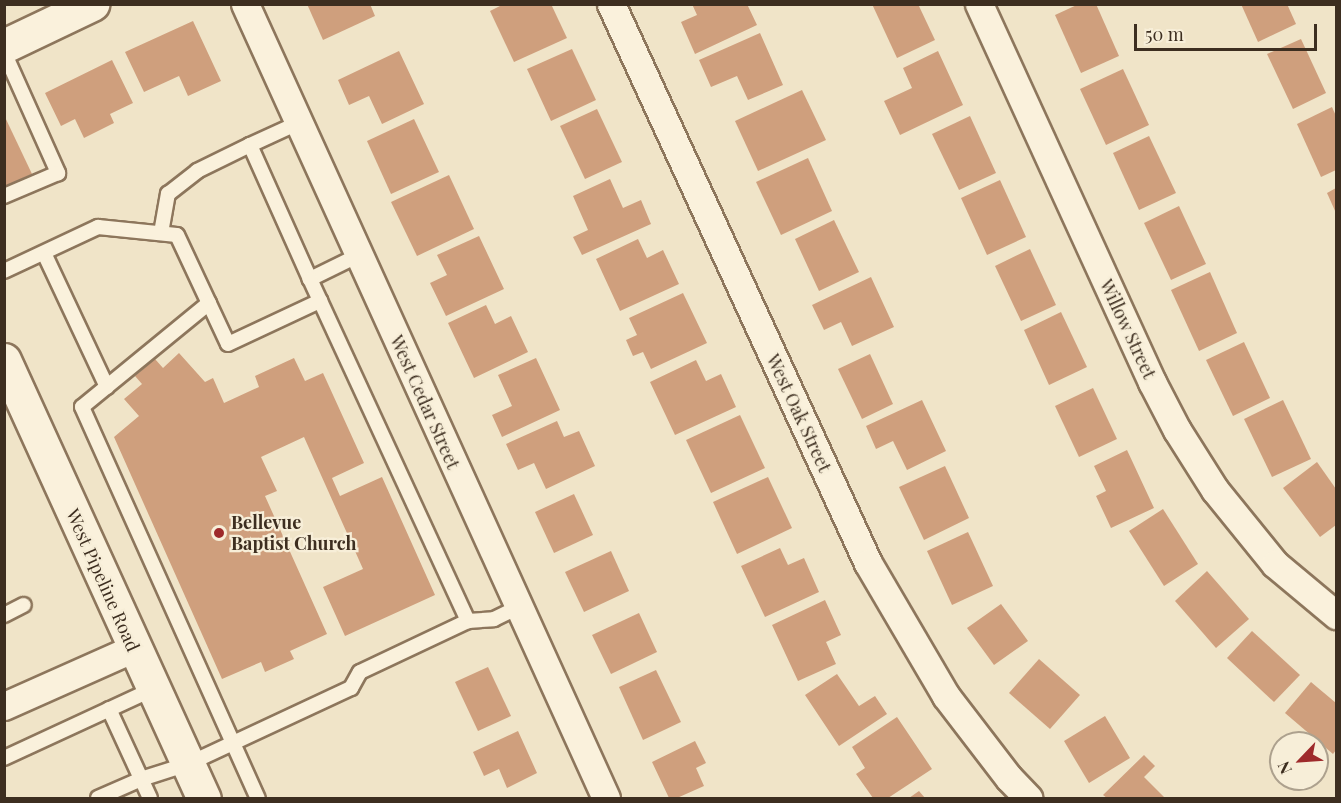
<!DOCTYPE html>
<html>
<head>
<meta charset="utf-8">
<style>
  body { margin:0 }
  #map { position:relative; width:1341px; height:803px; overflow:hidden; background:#f0e4c8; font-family:"Playfair Display",serif }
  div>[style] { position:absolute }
  .building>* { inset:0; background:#cf9f7d }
  .roads { filter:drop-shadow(2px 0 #8d765c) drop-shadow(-2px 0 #8d765c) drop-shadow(0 2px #8d765c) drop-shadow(0 -2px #8d765c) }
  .service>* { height:14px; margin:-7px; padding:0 7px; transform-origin:7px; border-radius:7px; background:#faf1dc }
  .minor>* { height:27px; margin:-13.5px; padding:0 13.5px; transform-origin:13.5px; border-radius:13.5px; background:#faf1dc }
  .tertiary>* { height:33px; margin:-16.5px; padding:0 16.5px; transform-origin:16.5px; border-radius:16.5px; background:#faf1dc }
  .secondary>* { height:33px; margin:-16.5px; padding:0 16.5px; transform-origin:16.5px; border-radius:16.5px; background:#faf1dc }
  .dots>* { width:16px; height:16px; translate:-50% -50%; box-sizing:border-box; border:3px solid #f7eed8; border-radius:50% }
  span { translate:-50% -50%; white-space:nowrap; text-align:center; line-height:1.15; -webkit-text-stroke:4.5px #f7eed8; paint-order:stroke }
  .street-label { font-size:18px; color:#3d2e20 }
  .poi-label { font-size:18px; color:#3d2e20; font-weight:700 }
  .left { translate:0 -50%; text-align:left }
  .frame { position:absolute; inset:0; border:6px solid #3d2e20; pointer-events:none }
  .north { position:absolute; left:1269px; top:731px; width:60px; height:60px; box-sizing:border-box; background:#f7eed8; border:2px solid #ada18e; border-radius:50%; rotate:245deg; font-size:16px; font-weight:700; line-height:24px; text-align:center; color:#3d2e20 }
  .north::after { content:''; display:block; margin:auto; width:21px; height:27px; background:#9e2a2b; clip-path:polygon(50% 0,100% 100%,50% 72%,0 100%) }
  .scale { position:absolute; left:1134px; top:24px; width:183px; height:27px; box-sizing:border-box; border:3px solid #3d2e20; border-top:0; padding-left:8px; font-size:18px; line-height:21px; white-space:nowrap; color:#3d2e20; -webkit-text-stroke:4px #f7eed8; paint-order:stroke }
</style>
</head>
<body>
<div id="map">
  <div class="building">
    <i style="clip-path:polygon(307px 4px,370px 4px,375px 16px,323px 40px)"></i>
    <i style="clip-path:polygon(504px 4px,551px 4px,567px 38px,514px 62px,490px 11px)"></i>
    <i style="clip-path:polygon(692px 4px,747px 4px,757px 25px,695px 54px,681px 22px,697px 15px)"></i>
    <i style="clip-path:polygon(872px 4px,918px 4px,935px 40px,897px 58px)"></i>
    <i style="clip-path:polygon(1079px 4px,1096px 4px,1119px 56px,1081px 73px,1055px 15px)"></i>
    <i style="clip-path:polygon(1241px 4px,1287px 4px,1296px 24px,1258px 42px)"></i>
    <i style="clip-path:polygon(193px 21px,221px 81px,188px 96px,179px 76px,144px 92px,125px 52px)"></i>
    <i style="clip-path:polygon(760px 33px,783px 85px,748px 100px,737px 76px,711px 87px,699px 60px)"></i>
    <i style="clip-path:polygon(1301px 39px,1326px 93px,1293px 109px,1267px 54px)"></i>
    <i style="clip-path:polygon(572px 49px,596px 100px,551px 121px,527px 69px)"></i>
    <i style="clip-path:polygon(399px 51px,424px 104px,382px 124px,369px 96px,349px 105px,338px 80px)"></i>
    <i style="clip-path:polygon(938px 51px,963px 105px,900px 135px,884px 101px,912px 88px,903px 68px)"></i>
    <i style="clip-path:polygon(112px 60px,133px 103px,110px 114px,114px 123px,84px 138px,75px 119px,61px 126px,45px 93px)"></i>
    <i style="clip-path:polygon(1123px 69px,1149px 125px,1106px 145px,1080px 89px)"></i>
    <i style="clip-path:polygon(802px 90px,826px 140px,758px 171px,735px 121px)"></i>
    <i style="clip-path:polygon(1332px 107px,1336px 116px,1336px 170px,1321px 177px,1297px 124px)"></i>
    <i style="clip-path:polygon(597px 109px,622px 162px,585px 179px,560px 126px)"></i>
    <i style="clip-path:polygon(4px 115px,32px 174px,4px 187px)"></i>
    <i style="clip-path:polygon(970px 116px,996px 173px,959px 190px,932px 134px)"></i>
    <i style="clip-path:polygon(414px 119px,439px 172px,391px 194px,367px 141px)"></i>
    <i style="clip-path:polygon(1149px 136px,1176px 193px,1139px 210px,1113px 153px)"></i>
    <i style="clip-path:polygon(808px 158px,832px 211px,781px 235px,756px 182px)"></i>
    <i style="clip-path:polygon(449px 175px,474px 229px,417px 256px,391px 202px)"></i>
    <i style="clip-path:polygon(610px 179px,623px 208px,641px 200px,651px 224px,582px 255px,573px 237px,588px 230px,573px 196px)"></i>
    <i style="clip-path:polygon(1000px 180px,1026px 237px,987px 255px,961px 198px)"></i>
    <i style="clip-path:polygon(1336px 188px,1336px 213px,1327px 193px)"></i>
    <i style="clip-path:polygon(1179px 206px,1206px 264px,1171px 280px,1144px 223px)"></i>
    <i style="clip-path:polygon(834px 220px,859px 272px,819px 291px,795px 239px)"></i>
    <i style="clip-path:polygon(479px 236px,504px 289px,446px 316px,430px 283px,447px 275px,437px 255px)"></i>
    <i style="clip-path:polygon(638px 239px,647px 258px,663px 250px,679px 284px,620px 311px,596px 259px)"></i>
    <i style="clip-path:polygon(1030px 249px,1056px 305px,1021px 321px,995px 266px)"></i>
    <i style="clip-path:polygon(1210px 272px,1237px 333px,1199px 351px,1171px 290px)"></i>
    <i style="clip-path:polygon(871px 277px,894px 327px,852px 346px,841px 322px,824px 330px,812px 305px)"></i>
    <i style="clip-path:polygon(683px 293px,707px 343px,651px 369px,643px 352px,633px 356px,626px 340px,637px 335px,629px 318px)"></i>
    <i style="clip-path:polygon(486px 305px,495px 324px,511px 316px,528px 352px,474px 378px,448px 323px)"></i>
    <i style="clip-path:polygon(1061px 312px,1087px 367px,1049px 385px,1024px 330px)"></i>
    <i style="clip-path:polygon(1244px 342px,1270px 398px,1233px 416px,1206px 360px)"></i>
    <i style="clip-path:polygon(179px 353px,205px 382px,213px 378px,224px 403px,259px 387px,255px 376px,294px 358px,305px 381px,323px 373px,364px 463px,332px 478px,340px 496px,382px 477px,435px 595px,345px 636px,323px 587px,363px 569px,304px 437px,261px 457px,277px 491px,265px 496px,327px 634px,290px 651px,294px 659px,265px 672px,261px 662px,222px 679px,114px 437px,139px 416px,124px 399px,142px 384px,135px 376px,155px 359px,163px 368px)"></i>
    <i style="clip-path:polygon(870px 354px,893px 404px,862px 419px,838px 369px)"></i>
    <i style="clip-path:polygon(536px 358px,560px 410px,502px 437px,492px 415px,512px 406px,498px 375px)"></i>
    <i style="clip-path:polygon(696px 360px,706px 381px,721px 374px,736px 407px,675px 435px,650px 382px)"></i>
    <i style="clip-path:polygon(1093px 388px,1117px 439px,1079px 457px,1055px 406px)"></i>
    <i style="clip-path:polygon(922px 400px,946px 451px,907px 470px,893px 441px,876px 449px,866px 426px)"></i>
    <i style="clip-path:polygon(1283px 400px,1311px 459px,1272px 477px,1244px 419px)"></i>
    <i style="clip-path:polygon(740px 415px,765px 468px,711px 493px,686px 440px)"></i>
    <i style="clip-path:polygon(557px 421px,564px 437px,579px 431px,595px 466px,546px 489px,534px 463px,518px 470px,506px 444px)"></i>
    <i style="clip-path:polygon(1127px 450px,1154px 508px,1111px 528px,1096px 496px,1106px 491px,1094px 466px)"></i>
    <i style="clip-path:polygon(1317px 462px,1336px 489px,1336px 525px,1320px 537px,1283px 488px)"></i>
    <i style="clip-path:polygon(945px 466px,969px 518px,924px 540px,899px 487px)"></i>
    <i style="clip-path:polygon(768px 477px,792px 528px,737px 554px,713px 502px)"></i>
    <i style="clip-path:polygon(574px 494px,593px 535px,554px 553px,535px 512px)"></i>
    <i style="clip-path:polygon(1163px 509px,1198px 564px,1164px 586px,1129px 531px)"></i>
    <i style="clip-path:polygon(968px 532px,993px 586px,952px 605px,927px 551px)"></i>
    <i style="clip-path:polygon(780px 548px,788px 565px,804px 558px,819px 592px,765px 617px,741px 566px)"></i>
    <i style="clip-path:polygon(611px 551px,629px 591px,584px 612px,565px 572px)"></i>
    <i style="clip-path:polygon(1207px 571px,1249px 619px,1216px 648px,1175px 601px)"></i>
    <i style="clip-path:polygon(825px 600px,841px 635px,826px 642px,836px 664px,798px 681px,772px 625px)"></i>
    <i style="clip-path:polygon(1001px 604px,1028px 641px,994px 665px,967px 628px)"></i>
    <i style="clip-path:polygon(639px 613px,657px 652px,611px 674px,592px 635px)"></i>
    <i style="clip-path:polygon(1252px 631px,1300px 675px,1274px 702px,1227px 658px)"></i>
    <i style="clip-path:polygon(1039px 659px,1080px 695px,1050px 729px,1009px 693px)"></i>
    <i style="clip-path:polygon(488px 667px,511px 716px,478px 731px,455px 682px)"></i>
    <i style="clip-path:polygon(656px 670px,681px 722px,643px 740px,619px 687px)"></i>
    <i style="clip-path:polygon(837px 674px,859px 706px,875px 696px,887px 714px,839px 746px,805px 695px)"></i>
    <i style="clip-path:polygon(1311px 682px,1336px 703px,1336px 750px,1333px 754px,1285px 713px)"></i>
    <i style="clip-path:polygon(1105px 716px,1130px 758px,1089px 783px,1064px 741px)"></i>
    <i style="clip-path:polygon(897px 717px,932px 769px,888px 798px,873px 798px,856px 774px,865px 768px,852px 747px)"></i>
    <i style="clip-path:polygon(518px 731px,537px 773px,507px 788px,499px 769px,484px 776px,473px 752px)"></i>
    <i style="clip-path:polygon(695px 741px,706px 763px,696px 768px,704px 786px,677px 798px,669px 798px,652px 762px)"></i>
    <i style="clip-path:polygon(1144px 755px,1155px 766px,1144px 777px,1165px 798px,1107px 798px,1103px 795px)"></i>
    <i style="clip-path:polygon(919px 791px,925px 798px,909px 798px)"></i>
  </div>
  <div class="roads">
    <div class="service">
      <i style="left:4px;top:52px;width:133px;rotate:65.9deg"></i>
      <i style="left:58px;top:173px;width:59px;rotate:156.9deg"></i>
      <i style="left:298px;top:123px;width:53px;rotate:155.4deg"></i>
      <i style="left:250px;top:145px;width:147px;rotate:65.9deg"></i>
      <i style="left:161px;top:233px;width:40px;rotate:-80deg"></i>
      <i style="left:168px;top:194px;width:37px;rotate:-38deg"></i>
      <i style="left:197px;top:171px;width:59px;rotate:-26.1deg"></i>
      <i style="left:44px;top:253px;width:148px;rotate:64.8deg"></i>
      <i style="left:359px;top:255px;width:55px;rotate:153.9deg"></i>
      <i style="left:310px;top:279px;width:377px;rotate:65.2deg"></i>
      <i style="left:4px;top:271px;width:104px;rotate:-25.1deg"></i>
      <i style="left:98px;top:227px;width:79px;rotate:5.8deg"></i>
      <i style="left:177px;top:235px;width:120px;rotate:64.9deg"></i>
      <i style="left:228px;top:344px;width:102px;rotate:-25.1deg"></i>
      <i style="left:209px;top:303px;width:164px;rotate:140.7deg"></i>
      <i style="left:82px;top:407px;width:429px;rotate:65.8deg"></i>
      <i style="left:4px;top:615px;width:22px;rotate:-27deg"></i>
      <i style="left:109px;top:709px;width:98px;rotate:65.3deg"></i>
      <i style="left:4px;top:758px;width:164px;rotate:-24.8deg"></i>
      <i style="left:98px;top:798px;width:47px;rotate:-23.8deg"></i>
      <i style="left:141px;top:779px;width:49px;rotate:-17.7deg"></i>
      <i style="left:188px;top:764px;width:180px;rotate:-25deg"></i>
      <i style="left:351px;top:688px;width:18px;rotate:-61deg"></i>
      <i style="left:360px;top:672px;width:119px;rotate:-25.3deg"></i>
      <i style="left:468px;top:621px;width:26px;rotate:-4deg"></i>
      <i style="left:494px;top:619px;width:28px;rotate:-26deg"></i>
    </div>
    <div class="minor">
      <i style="left:245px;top:4px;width:872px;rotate:65.55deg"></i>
      <i style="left:611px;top:4px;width:615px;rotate:65.31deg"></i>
      <i style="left:868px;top:563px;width:154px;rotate:59.6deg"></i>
      <i style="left:946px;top:696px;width:103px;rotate:52.5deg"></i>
      <i style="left:1009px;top:778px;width:28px;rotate:46deg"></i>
      <i style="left:979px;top:4px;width:416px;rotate:65.4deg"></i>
      <i style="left:1152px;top:382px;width:54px;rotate:62.5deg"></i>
      <i style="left:1177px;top:430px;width:71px;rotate:57.7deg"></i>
      <i style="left:1215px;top:490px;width:95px;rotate:51deg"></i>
      <i style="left:1275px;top:564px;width:80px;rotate:39.9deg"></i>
      <i style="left:4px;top:706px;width:142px;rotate:-24deg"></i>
    </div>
    <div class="tertiary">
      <i style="left:4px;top:46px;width:98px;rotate:-25.5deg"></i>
    </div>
    <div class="secondary">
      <i style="left:4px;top:360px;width:482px;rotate:65.5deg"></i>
    </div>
  </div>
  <div class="dots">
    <i style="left:219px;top:533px;background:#9e2a2b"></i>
  </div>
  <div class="street-label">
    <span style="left:1128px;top:329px;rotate:65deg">Willow Street</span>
    <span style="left:425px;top:402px;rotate:66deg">West Cedar Street</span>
    <span style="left:799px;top:413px;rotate:65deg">West Oak Street</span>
    <span style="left:103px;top:580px;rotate:66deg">West Pipeline Road</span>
  </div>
  <div class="poi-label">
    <span class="left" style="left:231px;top:533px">Bellevue<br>Baptist Church</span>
  </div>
  <div class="frame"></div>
  <div class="north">N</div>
  <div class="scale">50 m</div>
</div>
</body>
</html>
